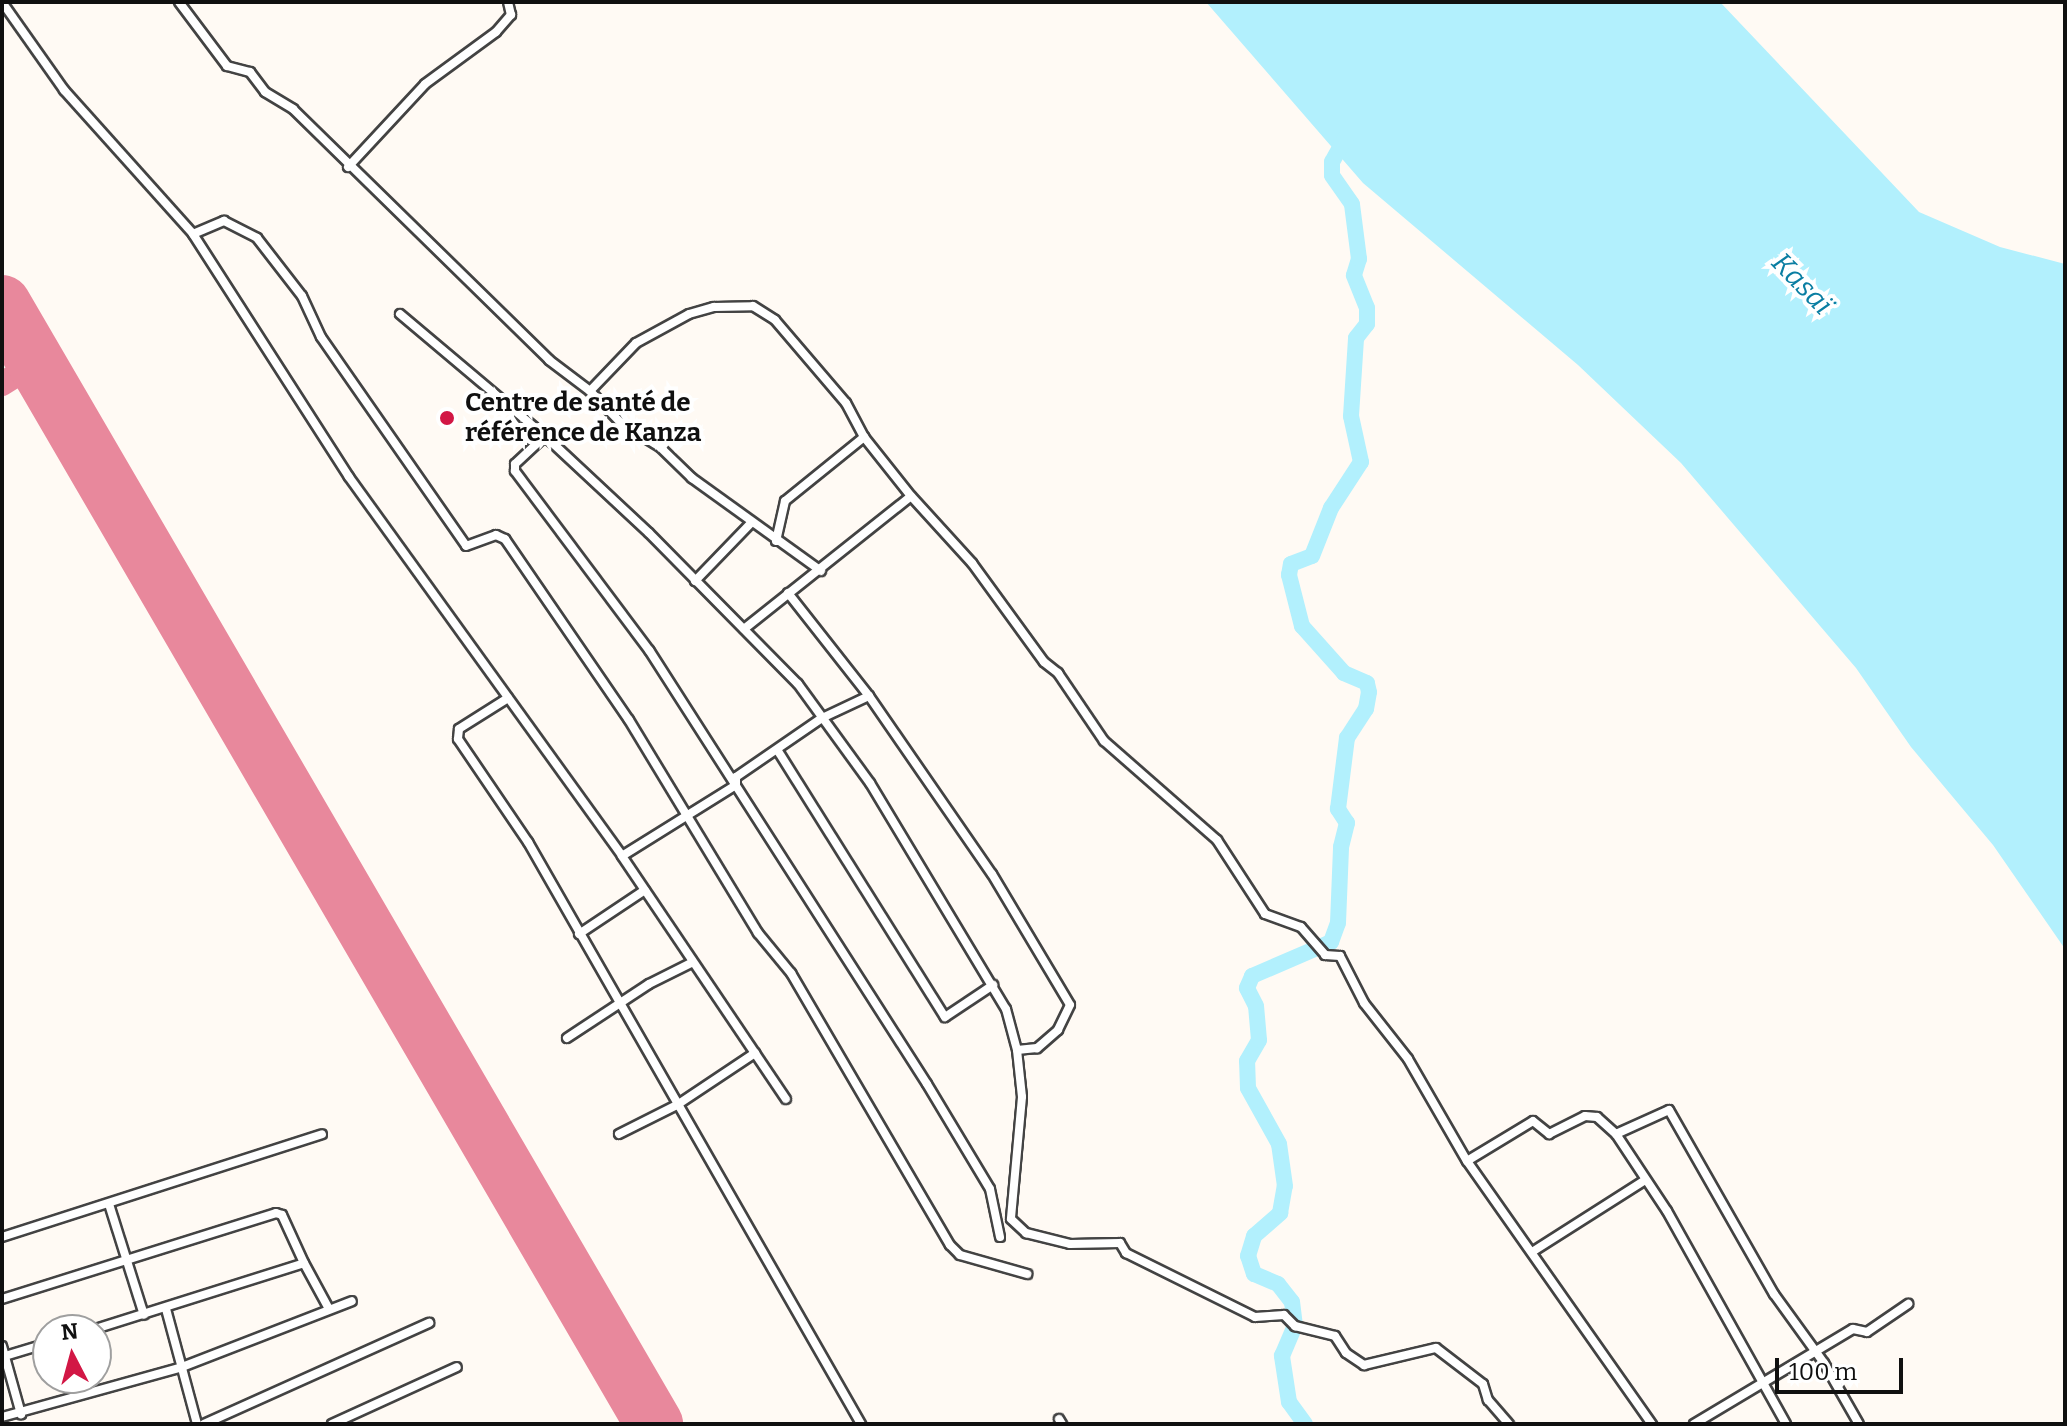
<!DOCTYPE html>
<html>
<head>
<meta charset="utf-8">
<style>
  body { margin:0 }
  #map { position:relative; width:2067px; height:1426px; overflow:hidden; background:#fffaf4; font-family:Bitter,serif }
  div>[style] { position:absolute }
  .water>* { inset:0; background:#b2f0fd }
  .river>* { height:16px; margin:-8px; padding:0 8px; transform-origin:8px; border-radius:8px; background:#b2f0fd }
  .taxiway>* { height:24px; margin:-12px; padding:0 12px; transform-origin:12px; border-radius:12px; background:#e8889c }
  .runway>* { height:58px; margin:-29px; padding:0 29px; transform-origin:29px; border-radius:29px; background:#e8889c }
  .roads { filter:drop-shadow(2px 0 #434343) drop-shadow(-2px 0 #434343) drop-shadow(0 2px #434343) drop-shadow(0 -2px #434343) }
  .minor>* { height:8px; margin:-4px; padding:0 4px; transform-origin:4px; border-radius:4px; background:#fff }
  .dots>* { width:22px; height:22px; translate:-50% -50%; box-sizing:border-box; border:4px solid #fff; border-radius:50% }
  span { translate:-50% -50%; white-space:nowrap; text-align:center; line-height:1.15; -webkit-text-stroke:8px #fff; paint-order:stroke }
  .poi-label { font-size:26px; color:#101010; font-weight:700 }
  .left { translate:0 -50%; text-align:left }
  .water-label { font-size:28px; color:#0a7ea2; font-style:italic }
  .frame { position:absolute; inset:0; border:4px solid #101010; pointer-events:none }
  .north { position:absolute; left:32px; top:1314px; width:80px; height:80px; box-sizing:border-box; background:#fff; border:2px solid #9f9f9f; border-radius:50%; rotate:354deg; font-size:22px; font-weight:700; line-height:32px; text-align:center; color:#101010 }
  .north::after { content:''; display:block; margin:auto; width:28px; height:36px; background:#d21745; clip-path:polygon(50% 0,100% 100%,50% 72%,0 100%) }
  .scale { position:absolute; left:1775px; top:1358px; width:128px; height:36px; box-sizing:border-box; border:4px solid #101010; border-top:0; padding-left:10px; font-size:24px; line-height:28px; white-space:nowrap; color:#101010; -webkit-text-stroke:6px #fff; paint-order:stroke }
</style>
</head>
<body>
<div id="map">
  <div class="water">
    <i style="clip-path:polygon(1206px 2px,1720px 2px,1919px 212px,2000px 247px,2065px 264px,2065px 949px,1993px 845px,1911px 747px,1856px 668px,1681px 463px,1578px 365px,1363px 183px)"></i>
  </div>
  <div class="river">
    <i style="left:1305px;top:1424px;width:27px;rotate:-126deg"></i>
    <i style="left:1289px;top:1402px;width:47px;rotate:-98.7deg"></i>
    <i style="left:1282px;top:1356px;width:33px;rotate:-67deg"></i>
    <i style="left:1295px;top:1326px;width:24px;rotate:-97deg"></i>
    <i style="left:1292px;top:1302px;width:23px;rotate:-128deg"></i>
    <i style="left:1278px;top:1284px;width:26px;rotate:-157deg"></i>
    <i style="left:1254px;top:1274px;width:19px;rotate:-108deg"></i>
    <i style="left:1248px;top:1256px;width:21px;rotate:-73deg"></i>
    <i style="left:1254px;top:1236px;width:35px;rotate:-41deg"></i>
    <i style="left:1280px;top:1213px;width:27px;rotate:-80deg"></i>
    <i style="left:1285px;top:1186px;width:42px;rotate:-98.1deg"></i>
    <i style="left:1279px;top:1144px;width:64px;rotate:-119deg"></i>
    <i style="left:1248px;top:1088px;width:27px;rotate:-92deg"></i>
    <i style="left:1247px;top:1061px;width:24px;rotate:-60deg"></i>
    <i style="left:1259px;top:1040px;width:34px;rotate:-95deg"></i>
    <i style="left:1256px;top:1006px;width:20px;rotate:-117deg"></i>
    <i style="left:1247px;top:988px;width:13px;rotate:-67deg"></i>
    <i style="left:1252px;top:976px;width:86px;rotate:-23.3deg"></i>
    <i style="left:1331px;top:942px;width:20px;rotate:-70deg"></i>
    <i style="left:1338px;top:923px;width:76px;rotate:-87.7deg"></i>
    <i style="left:1341px;top:847px;width:25px;rotate:-76deg"></i>
    <i style="left:1347px;top:823px;width:17px;rotate:-123deg"></i>
    <i style="left:1338px;top:809px;width:72px;rotate:-82.8deg"></i>
    <i style="left:1347px;top:738px;width:35px;rotate:-57deg"></i>
    <i style="left:1366px;top:709px;width:17px;rotate:-80deg"></i>
    <i style="left:1369px;top:692px;width:9px;rotate:-103deg"></i>
    <i style="left:1367px;top:683px;width:25px;rotate:-157deg"></i>
    <i style="left:1344px;top:673px;width:63px;rotate:-131.8deg"></i>
    <i style="left:1302px;top:626px;width:53px;rotate:-104.3deg"></i>
    <i style="left:1289px;top:575px;width:11px;rotate:-80deg"></i>
    <i style="left:1291px;top:564px;width:22px;rotate:-21deg"></i>
    <i style="left:1312px;top:556px;width:52px;rotate:-68.4deg"></i>
    <i style="left:1331px;top:508px;width:55px;rotate:-56.9deg"></i>
    <i style="left:1361px;top:462px;width:47px;rotate:-102.3deg"></i>
    <i style="left:1351px;top:416px;width:78px;rotate:-86.3deg"></i>
    <i style="left:1356px;top:338px;width:18px;rotate:-52deg"></i>
    <i style="left:1367px;top:324px;width:16px;rotate:-90deg"></i>
    <i style="left:1367px;top:308px;width:35px;rotate:-112deg"></i>
    <i style="left:1354px;top:275px;width:17px;rotate:-73deg"></i>
    <i style="left:1359px;top:259px;width:55px;rotate:-97.3deg"></i>
    <i style="left:1352px;top:204px;width:35px;rotate:-125deg"></i>
    <i style="left:1332px;top:175px;width:13px;rotate:-90deg"></i>
    <i style="left:1332px;top:162px;width:29px;rotate:-61deg"></i>
  </div>
  <div class="taxiway">
    <i style="left:2px;top:384px;width:40px;rotate:-32deg"></i>
  </div>
  <div class="runway">
    <i style="left:2px;top:304px;width:1296px;rotate:59.79deg"></i>
  </div>
  <div class="roads">
    <div class="minor">
      <i style="left:2px;top:2px;width:108px;rotate:54.8deg"></i>
      <i style="left:64px;top:90px;width:193px;rotate:48.1deg"></i>
      <i style="left:193px;top:234px;width:289px;rotate:57.3deg"></i>
      <i style="left:349px;top:477px;width:467px;rotate:54.2deg"></i>
      <i style="left:622px;top:856px;width:293px;rotate:56deg"></i>
      <i style="left:179px;top:2px;width:80px;rotate:53.1deg"></i>
      <i style="left:227px;top:66px;width:24px;rotate:15deg"></i>
      <i style="left:250px;top:72px;width:25px;rotate:53deg"></i>
      <i style="left:265px;top:92px;width:33px;rotate:31deg"></i>
      <i style="left:293px;top:109px;width:359px;rotate:44.4deg"></i>
      <i style="left:549px;top:360px;width:51px;rotate:37.1deg"></i>
      <i style="left:590px;top:391px;width:45px;rotate:45.9deg"></i>
      <i style="left:621px;top:423px;width:46px;rotate:31.6deg"></i>
      <i style="left:660px;top:447px;width:45px;rotate:44.1deg"></i>
      <i style="left:692px;top:478px;width:159px;rotate:35.8deg"></i>
      <i style="left:348px;top:167px;width:113px;rotate:-47.1deg"></i>
      <i style="left:425px;top:84px;width:88px;rotate:-36.2deg"></i>
      <i style="left:496px;top:32px;width:23px;rotate:-49deg"></i>
      <i style="left:511px;top:15px;width:13px;rotate:-103deg"></i>
      <i style="left:193px;top:234px;width:34px;rotate:-23deg"></i>
      <i style="left:224px;top:221px;width:37px;rotate:27deg"></i>
      <i style="left:257px;top:238px;width:73px;rotate:52.2deg"></i>
      <i style="left:302px;top:296px;width:45px;rotate:65.1deg"></i>
      <i style="left:321px;top:337px;width:254px;rotate:55.2deg"></i>
      <i style="left:466px;top:546px;width:32px;rotate:-20deg"></i>
      <i style="left:496px;top:535px;width:10px;rotate:24deg"></i>
      <i style="left:505px;top:539px;width:219px;rotate:55.6deg"></i>
      <i style="left:629px;top:720px;width:249px;rotate:58.8deg"></i>
      <i style="left:758px;top:933px;width:52px;rotate:50.5deg"></i>
      <i style="left:791px;top:973px;width:315px;rotate:59.7deg"></i>
      <i style="left:950px;top:1245px;width:14px;rotate:45deg"></i>
      <i style="left:960px;top:1255px;width:70px;rotate:15.8deg"></i>
      <i style="left:400px;top:314px;width:189px;rotate:40.1deg"></i>
      <i style="left:545px;top:436px;width:142px;rotate:43deg"></i>
      <i style="left:649px;top:533px;width:212px;rotate:45.4deg"></i>
      <i style="left:798px;top:684px;width:122px;rotate:54deg"></i>
      <i style="left:870px;top:783px;width:264px;rotate:59deg"></i>
      <i style="left:1006px;top:1009px;width:42px;rotate:75deg"></i>
      <i style="left:1017px;top:1050px;width:47px;rotate:83.9deg"></i>
      <i style="left:1022px;top:1097px;width:122px;rotate:95.2deg"></i>
      <i style="left:1011px;top:1219px;width:21px;rotate:43deg"></i>
      <i style="left:1026px;top:1233px;width:45px;rotate:14deg"></i>
      <i style="left:1070px;top:1244px;width:50px;rotate:-1.1deg"></i>
      <i style="left:1120px;top:1243px;width:12px;rotate:59deg"></i>
      <i style="left:1126px;top:1253px;width:144px;rotate:26.4deg"></i>
      <i style="left:1255px;top:1317px;width:29px;rotate:-4deg"></i>
      <i style="left:1284px;top:1315px;width:16px;rotate:45deg"></i>
      <i style="left:1295px;top:1326px;width:41px;rotate:14deg"></i>
      <i style="left:1335px;top:1336px;width:20px;rotate:57deg"></i>
      <i style="left:1346px;top:1353px;width:22px;rotate:34deg"></i>
      <i style="left:1364px;top:1365px;width:74px;rotate:-13.3deg"></i>
      <i style="left:1436px;top:1348px;width:59px;rotate:37.5deg"></i>
      <i style="left:1483px;top:1384px;width:17px;rotate:73deg"></i>
      <i style="left:1488px;top:1400px;width:32px;rotate:49deg"></i>
      <i style="left:590px;top:391px;width:66px;rotate:-46.2deg"></i>
      <i style="left:636px;top:343px;width:60px;rotate:-28.7deg"></i>
      <i style="left:689px;top:314px;width:26px;rotate:-16deg"></i>
      <i style="left:714px;top:307px;width:39px;rotate:-1deg"></i>
      <i style="left:753px;top:306px;width:26px;rotate:32deg"></i>
      <i style="left:775px;top:320px;width:109px;rotate:49.5deg"></i>
      <i style="left:846px;top:403px;width:38px;rotate:62deg"></i>
      <i style="left:864px;top:437px;width:75px;rotate:51.5deg"></i>
      <i style="left:911px;top:496px;width:91px;rotate:47.7deg"></i>
      <i style="left:972px;top:563px;width:122px;rotate:54deg"></i>
      <i style="left:1044px;top:662px;width:18px;rotate:38deg"></i>
      <i style="left:1058px;top:673px;width:82px;rotate:55.9deg"></i>
      <i style="left:1104px;top:741px;width:150px;rotate:41.2deg"></i>
      <i style="left:1217px;top:840px;width:88px;rotate:57deg"></i>
      <i style="left:1265px;top:914px;width:38px;rotate:20deg"></i>
      <i style="left:1301px;top:927px;width:37px;rotate:49deg"></i>
      <i style="left:1325px;top:955px;width:15px;rotate:4deg"></i>
      <i style="left:1340px;top:956px;width:53px;rotate:62.9deg"></i>
      <i style="left:1364px;top:1003px;width:71px;rotate:51.8deg"></i>
      <i style="left:1408px;top:1059px;width:118px;rotate:60deg"></i>
      <i style="left:1467px;top:1161px;width:322px;rotate:54.9deg"></i>
      <i style="left:545px;top:436px;width:41px;rotate:137deg"></i>
      <i style="left:515px;top:464px;width:7px;rotate:90deg"></i>
      <i style="left:515px;top:471px;width:224px;rotate:53.2deg"></i>
      <i style="left:649px;top:650px;width:515px;rotate:57.36deg"></i>
      <i style="left:927px;top:1084px;width:122px;rotate:59deg"></i>
      <i style="left:990px;top:1189px;width:49px;rotate:78.2deg"></i>
      <i style="left:776px;top:541px;width:41px;rotate:-77.3deg"></i>
      <i style="left:785px;top:501px;width:102px;rotate:-39deg"></i>
      <i style="left:695px;top:581px;width:82px;rotate:-46deg"></i>
      <i style="left:788px;top:593px;width:131px;rotate:51.8deg"></i>
      <i style="left:869px;top:696px;width:216px;rotate:55.4deg"></i>
      <i style="left:992px;top:874px;width:152px;rotate:59.2deg"></i>
      <i style="left:1070px;top:1005px;width:28px;rotate:116deg"></i>
      <i style="left:1058px;top:1030px;width:28px;rotate:139deg"></i>
      <i style="left:1037px;top:1048px;width:20px;rotate:174deg"></i>
      <i style="left:744px;top:629px;width:213px;rotate:-38.5deg"></i>
      <i style="left:508px;top:698px;width:58px;rotate:147.7deg"></i>
      <i style="left:459px;top:729px;width:10px;rotate:96deg"></i>
      <i style="left:458px;top:739px;width:125px;rotate:55.8deg"></i>
      <i style="left:528px;top:842px;width:671px;rotate:60.22deg"></i>
      <i style="left:778px;top:751px;width:314px;rotate:57.9deg"></i>
      <i style="left:945px;top:1017px;width:58px;rotate:-33.7deg"></i>
      <i style="left:622px;top:856px;width:134px;rotate:-31.9deg"></i>
      <i style="left:736px;top:785px;width:8px;rotate:-90deg"></i>
      <i style="left:736px;top:777px;width:104px;rotate:-34.5deg"></i>
      <i style="left:822px;top:718px;width:52px;rotate:-25.1deg"></i>
      <i style="left:579px;top:934px;width:79px;rotate:-33.7deg"></i>
      <i style="left:567px;top:1038px;width:98px;rotate:-33.4deg"></i>
      <i style="left:649px;top:984px;width:49px;rotate:-26.6deg"></i>
      <i style="left:619px;top:1134px;width:65px;rotate:-26.6deg"></i>
      <i style="left:677px;top:1105px;width:94px;rotate:-33.7deg"></i>
      <i style="left:1616px;top:1134px;width:58px;rotate:-24.4deg"></i>
      <i style="left:1669px;top:1110px;width:212px;rotate:60.3deg"></i>
      <i style="left:1774px;top:1294px;width:85px;rotate:54.1deg"></i>
      <i style="left:1824px;top:1363px;width:70px;rotate:60.2deg"></i>
      <i style="left:1467px;top:1161px;width:77px;rotate:-31.2deg"></i>
      <i style="left:1533px;top:1121px;width:21px;rotate:39deg"></i>
      <i style="left:1549px;top:1134px;width:40px;rotate:-26.6deg"></i>
      <i style="left:1585px;top:1116px;width:12px;rotate:5deg"></i>
      <i style="left:1597px;top:1117px;width:25px;rotate:42deg"></i>
      <i style="left:1616px;top:1134px;width:92px;rotate:56.5deg"></i>
      <i style="left:1667px;top:1211px;width:244px;rotate:60.8deg"></i>
      <i style="left:109px;top:1204px;width:116px;rotate:72.5deg"></i>
      <i style="left:2px;top:1237px;width:336px;rotate:-17.8deg"></i>
      <i style="left:1532px;top:1252px;width:134px;rotate:-32.5deg"></i>
      <i style="left:2px;top:1299px;width:287px;rotate:-17.4deg"></i>
      <i style="left:276px;top:1213px;width:6px;rotate:18deg"></i>
      <i style="left:282px;top:1215px;width:53px;rotate:65.4deg"></i>
      <i style="left:166px;top:1309px;width:119px;rotate:74.9deg"></i>
      <i style="left:92px;top:1330px;width:222px;rotate:-17.5deg"></i>
      <i style="left:304px;top:1263px;width:52px;rotate:61.5deg"></i>
      <i style="left:2px;top:1346px;width:71px;rotate:74.4deg"></i>
      <i style="left:5px;top:1356px;width:45px;rotate:-16.8deg"></i>
      <i style="left:2px;top:1417px;width:187px;rotate:-15.5deg"></i>
      <i style="left:182px;top:1367px;width:182px;rotate:-21.2deg"></i>
      <i style="left:1059px;top:1419px;width:6px;rotate:59deg"></i>
      <i style="left:204px;top:1424px;width:247px;rotate:-24.2deg"></i>
      <i style="left:332px;top:1424px;width:137px;rotate:-24.5deg"></i>
      <i style="left:1694px;top:1424px;width:185px;rotate:-30.9deg"></i>
      <i style="left:1853px;top:1329px;width:14px;rotate:12deg"></i>
      <i style="left:1867px;top:1332px;width:50px;rotate:-34.3deg"></i>
    </div>
  </div>
  <div class="dots">
    <i style="left:447px;top:418px;background:#d21745"></i>
  </div>
  <div class="poi-label">
    <span class="left" style="left:465px;top:418px">Centre de santé de<br>référence de Kanza</span>
  </div>
  <div class="water-label">
    <span style="left:1802px;top:284px;rotate:46deg">Kasaï</span>
  </div>
  <div class="frame"></div>
  <div class="north">N</div>
  <div class="scale">100 m</div>
</div>
</body>
</html>
